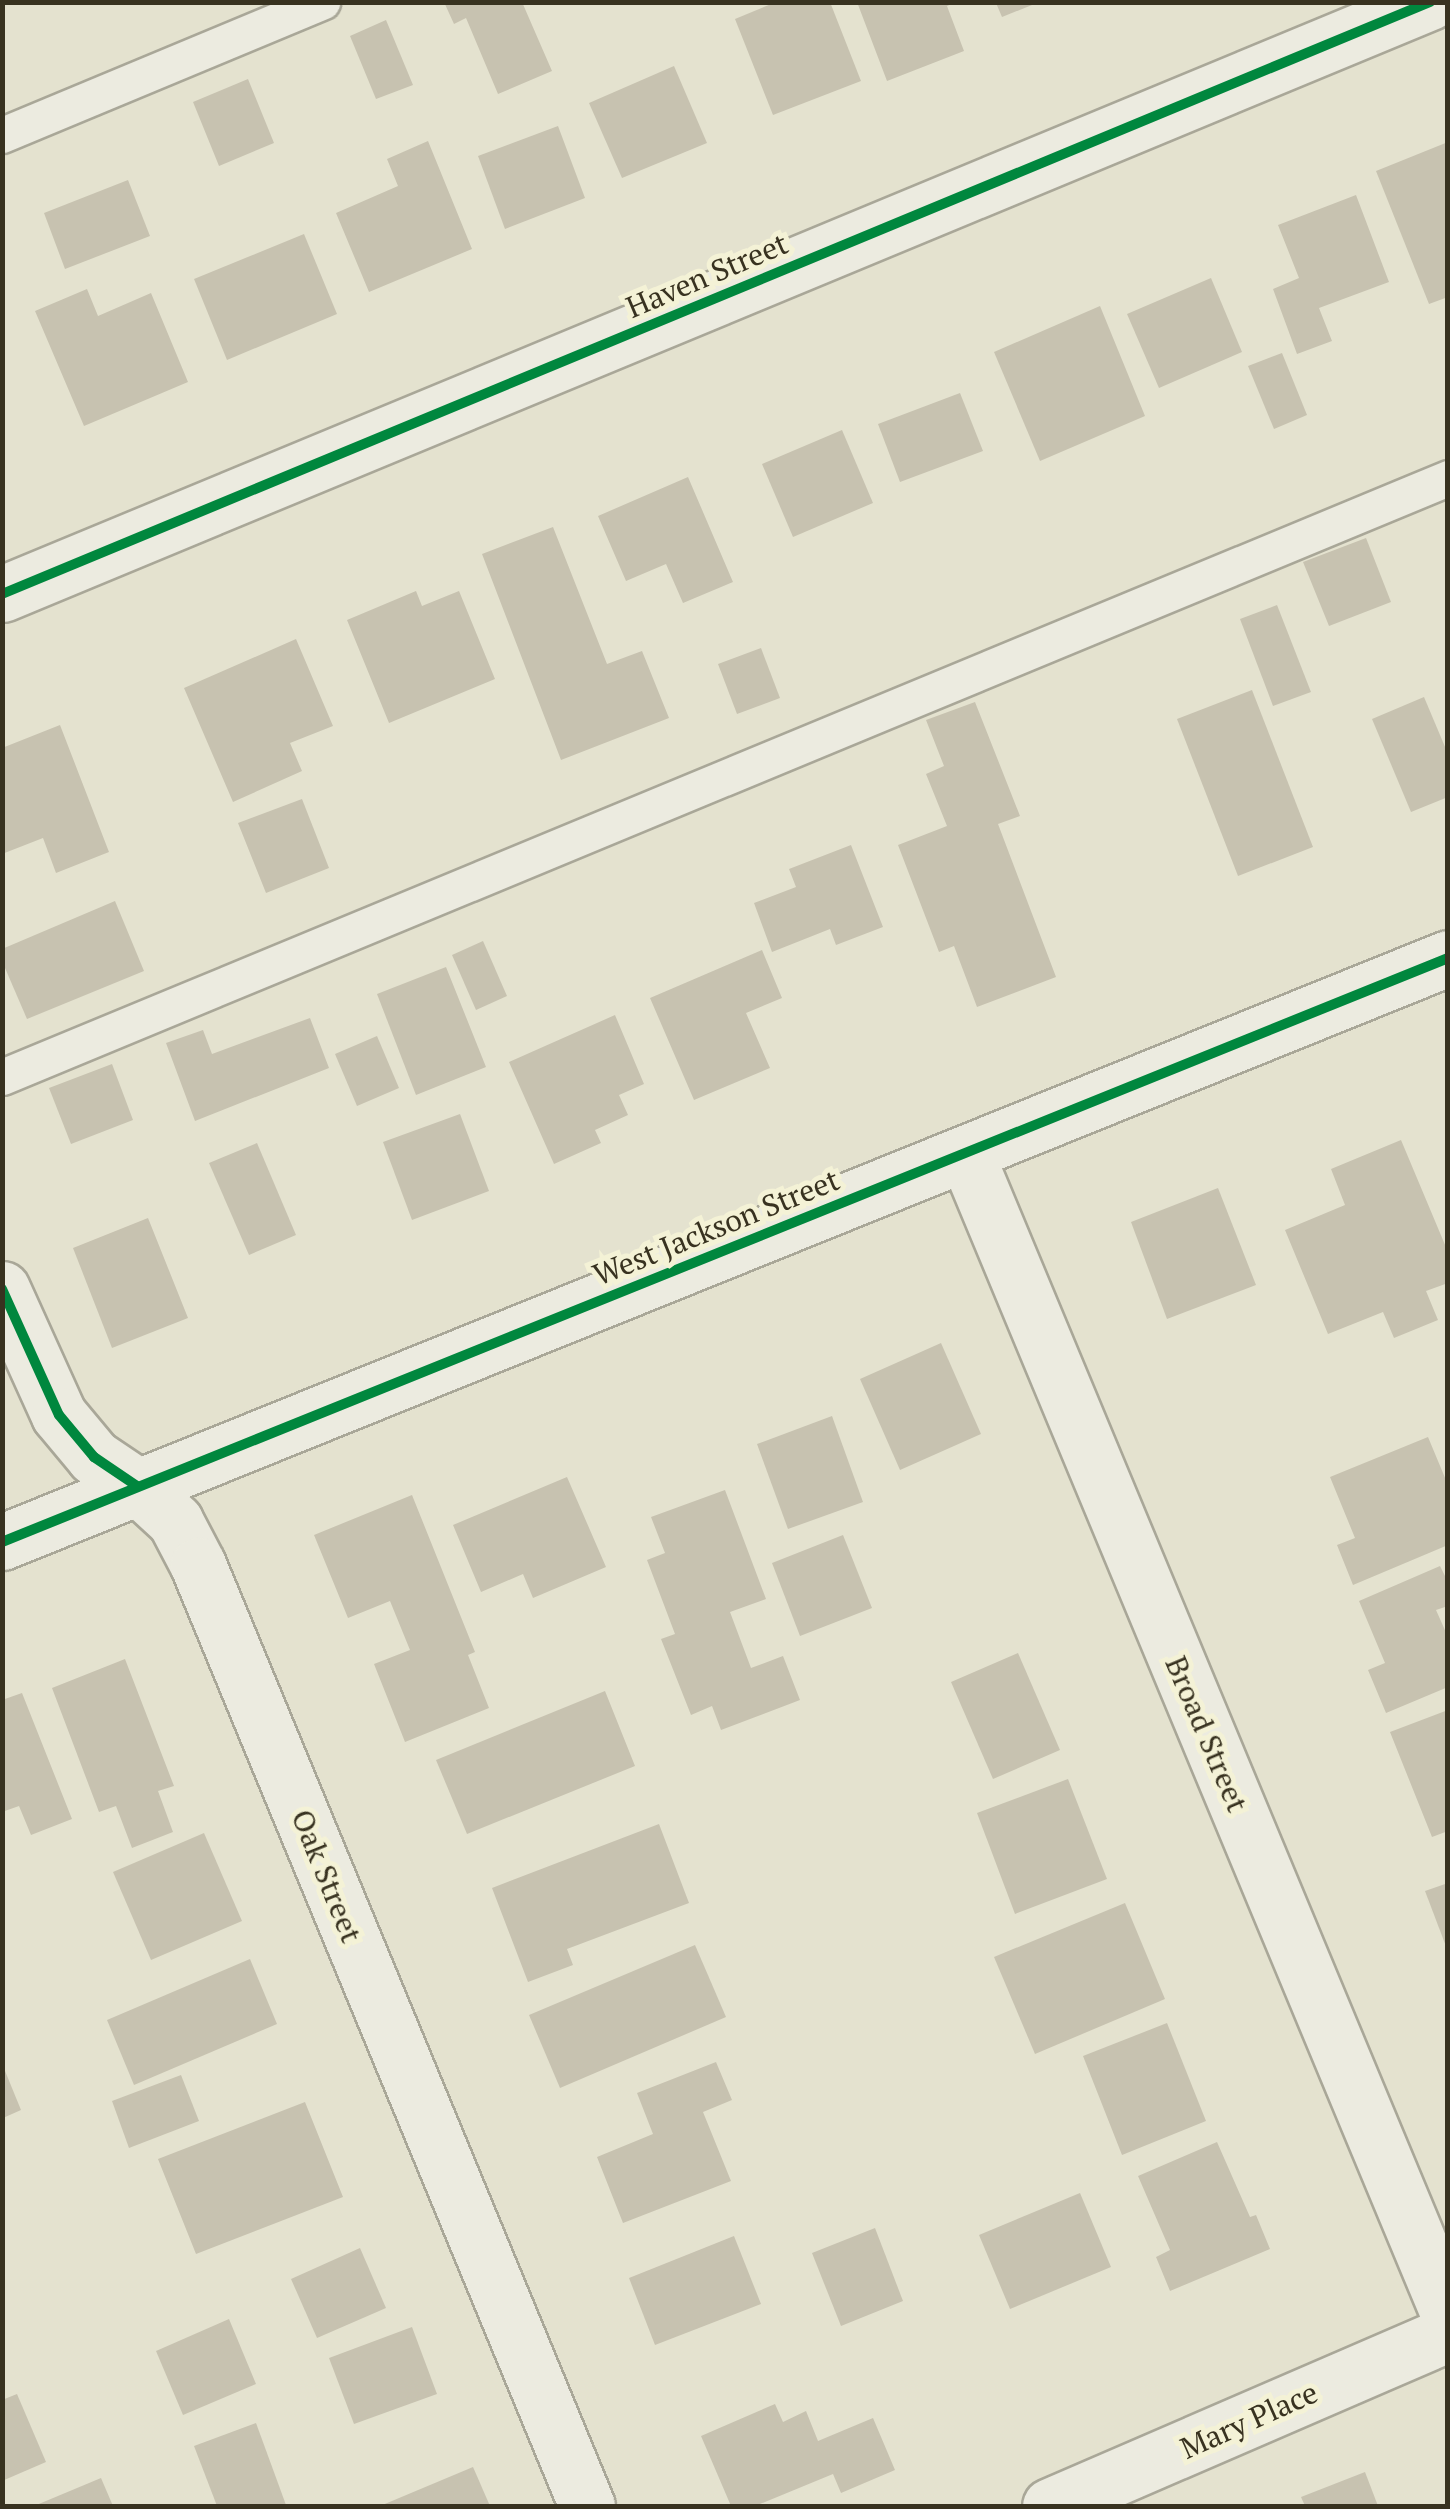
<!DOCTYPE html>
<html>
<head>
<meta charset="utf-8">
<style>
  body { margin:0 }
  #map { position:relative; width:1450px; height:2509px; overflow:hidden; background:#e4e2cf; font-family:"PT Serif",serif }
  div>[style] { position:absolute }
  .building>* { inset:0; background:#c7c2b0 }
  .roads { filter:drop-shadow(2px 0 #a9a798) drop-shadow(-2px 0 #a9a798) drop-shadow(0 2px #a9a798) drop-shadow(0 -2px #a9a798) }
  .lane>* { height:35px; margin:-17.5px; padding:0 17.5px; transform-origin:17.5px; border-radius:17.5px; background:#ecebe0 }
  .street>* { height:55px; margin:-27.5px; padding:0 27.5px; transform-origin:27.5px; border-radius:27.5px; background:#ecebe0 }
  .secondary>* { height:55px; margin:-27.5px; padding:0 27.5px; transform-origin:27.5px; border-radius:27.5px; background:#ecebe0 }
  .cycleway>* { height:10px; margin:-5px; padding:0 5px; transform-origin:5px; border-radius:5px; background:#00873e }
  span { translate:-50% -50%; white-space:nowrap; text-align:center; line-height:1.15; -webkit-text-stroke:10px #f4f2d6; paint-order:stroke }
  .street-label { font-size:30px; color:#383220 }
  .frame { position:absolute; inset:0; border:5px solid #383220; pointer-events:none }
</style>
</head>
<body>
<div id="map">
  <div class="building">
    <i style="clip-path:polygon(444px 2px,522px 2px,552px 71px,498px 94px,466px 18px,454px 24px)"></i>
    <i style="clip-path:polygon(776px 2px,830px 2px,861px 81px,773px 115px,735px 19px)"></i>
    <i style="clip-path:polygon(857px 2px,956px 2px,947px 6px,964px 51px,887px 81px)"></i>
    <i style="clip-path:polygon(996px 3px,1037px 3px,1002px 17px)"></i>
    <i style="clip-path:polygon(386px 20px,413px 85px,376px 99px,350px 36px)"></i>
    <i style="clip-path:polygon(674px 66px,707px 143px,622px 178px,589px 103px)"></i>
    <i style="clip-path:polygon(248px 79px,274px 143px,219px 166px,193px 102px)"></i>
    <i style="clip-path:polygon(558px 126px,585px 198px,505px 229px,478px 156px)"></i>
    <i style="clip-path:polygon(428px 141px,472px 249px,369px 292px,336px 213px,398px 186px,387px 159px)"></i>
    <i style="clip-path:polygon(1448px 142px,1448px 297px,1429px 304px,1376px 171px)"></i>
    <i style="clip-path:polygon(128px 180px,150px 236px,65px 269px,44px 213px)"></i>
    <i style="clip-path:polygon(1356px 195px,1389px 282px,1319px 308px,1332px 341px,1297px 354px,1273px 289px,1299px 278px,1278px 225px)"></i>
    <i style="clip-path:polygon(304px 234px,337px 314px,227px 360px,194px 279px)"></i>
    <i style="clip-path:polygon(1211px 278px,1242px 352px,1159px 388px,1127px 314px)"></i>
    <i style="clip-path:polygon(87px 289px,98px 316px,151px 293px,188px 382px,84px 426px,35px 311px)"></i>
    <i style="clip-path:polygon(1100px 306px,1145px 416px,1040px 461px,994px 352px)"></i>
    <i style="clip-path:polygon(1282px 353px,1307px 415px,1274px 429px,1248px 366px)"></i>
    <i style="clip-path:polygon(960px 393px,983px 451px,900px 482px,878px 424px)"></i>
    <i style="clip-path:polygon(842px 430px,873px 503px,793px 537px,762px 464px)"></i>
    <i style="clip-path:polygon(688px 477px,733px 582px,683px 603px,666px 564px,626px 581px,598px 516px)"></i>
    <i style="clip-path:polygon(553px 527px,607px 664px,642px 651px,669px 718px,561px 760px,482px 554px)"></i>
    <i style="clip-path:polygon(1366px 538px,1391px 602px,1329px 626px,1303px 562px)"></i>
    <i style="clip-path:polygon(416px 591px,422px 606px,459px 591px,495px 679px,389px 723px,347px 620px)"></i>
    <i style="clip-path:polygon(1277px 605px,1311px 692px,1273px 706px,1240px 619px)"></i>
    <i style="clip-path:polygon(296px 639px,333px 726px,290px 743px,302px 771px,233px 802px,184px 688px)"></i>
    <i style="clip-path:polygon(761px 648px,780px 698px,737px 714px,718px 664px)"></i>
    <i style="clip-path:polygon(1252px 690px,1313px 847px,1238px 876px,1177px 719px)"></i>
    <i style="clip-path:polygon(1424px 697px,1448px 754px,1448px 797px,1411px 812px,1372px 719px)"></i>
    <i style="clip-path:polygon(975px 702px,1020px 816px,998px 824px,1056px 977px,977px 1007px,954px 946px,939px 952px,898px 845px,947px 826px,926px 774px,944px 766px,926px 720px)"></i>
    <i style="clip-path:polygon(60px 725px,109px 852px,56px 873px,43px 838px,2px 854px,2px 748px)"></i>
    <i style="clip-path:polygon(302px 799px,329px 868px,266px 893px,238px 823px)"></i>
    <i style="clip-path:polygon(851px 845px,883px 927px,836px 945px,830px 929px,772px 952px,754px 903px,796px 887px,789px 869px)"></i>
    <i style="clip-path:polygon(115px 901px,144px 971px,27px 1019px,2px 961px,2px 949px)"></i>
    <i style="clip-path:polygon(483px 941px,507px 996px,476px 1010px,452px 955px)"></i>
    <i style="clip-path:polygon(762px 950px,782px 998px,746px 1013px,770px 1068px,694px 1100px,650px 998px)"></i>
    <i style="clip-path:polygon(446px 967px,486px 1067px,416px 1095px,377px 994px)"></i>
    <i style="clip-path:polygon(615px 1015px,644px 1084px,619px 1095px,628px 1115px,595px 1130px,601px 1143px,554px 1164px,509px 1062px)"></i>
    <i style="clip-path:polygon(310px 1018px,329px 1068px,195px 1121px,166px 1043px,203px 1030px,212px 1054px)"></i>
    <i style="clip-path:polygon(377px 1036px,399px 1088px,357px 1106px,335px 1054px)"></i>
    <i style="clip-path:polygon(112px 1064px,133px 1120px,71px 1144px,49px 1088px)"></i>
    <i style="clip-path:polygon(460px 1114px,489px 1191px,412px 1220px,383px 1142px)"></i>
    <i style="clip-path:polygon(1401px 1140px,1448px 1252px,1448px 1283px,1426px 1291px,1438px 1320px,1394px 1338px,1383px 1312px,1328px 1334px,1285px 1230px,1345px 1205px,1331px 1169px)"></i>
    <i style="clip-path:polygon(257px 1143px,296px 1235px,249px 1255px,209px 1163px)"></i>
    <i style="clip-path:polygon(1218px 1188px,1256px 1285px,1167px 1319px,1131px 1222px)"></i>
    <i style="clip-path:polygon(148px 1218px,188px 1318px,112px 1348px,73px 1248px)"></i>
    <i style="clip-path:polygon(941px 1343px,981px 1434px,900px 1470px,860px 1379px)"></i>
    <i style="clip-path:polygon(832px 1416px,863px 1502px,788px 1529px,757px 1444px)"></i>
    <i style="clip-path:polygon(1428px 1437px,1448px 1485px,1448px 1545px,1353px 1585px,1337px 1545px,1355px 1538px,1330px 1477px)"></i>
    <i style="clip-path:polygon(567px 1477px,606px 1567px,533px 1598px,523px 1574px,481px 1592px,453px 1525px)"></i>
    <i style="clip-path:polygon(725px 1490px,766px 1599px,730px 1612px,751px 1668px,783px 1656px,800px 1700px,721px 1730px,712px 1706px,691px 1715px,661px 1639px,675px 1634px,647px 1560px,665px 1553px,651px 1517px)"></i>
    <i style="clip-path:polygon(412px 1495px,475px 1652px,468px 1655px,489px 1708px,405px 1742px,374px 1664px,410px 1650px,390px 1601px,348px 1618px,314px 1535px)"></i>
    <i style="clip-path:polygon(843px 1535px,872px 1608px,800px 1636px,772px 1563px)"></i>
    <i style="clip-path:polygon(1440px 1566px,1448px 1582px,1448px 1606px,1436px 1610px,1448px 1637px,1448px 1687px,1386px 1713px,1368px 1670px,1385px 1663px,1359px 1601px)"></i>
    <i style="clip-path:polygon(1018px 1653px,1060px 1750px,993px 1779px,951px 1682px)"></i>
    <i style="clip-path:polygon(125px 1659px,174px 1786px,158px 1791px,173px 1832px,132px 1848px,116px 1806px,99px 1812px,52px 1688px)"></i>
    <i style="clip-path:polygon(605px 1691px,635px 1766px,467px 1834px,436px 1760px)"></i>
    <i style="clip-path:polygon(22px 1693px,72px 1819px,31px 1835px,19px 1806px,2px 1812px,2px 1700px)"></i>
    <i style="clip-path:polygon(1448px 1710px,1448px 1831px,1432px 1837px,1390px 1732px)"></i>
    <i style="clip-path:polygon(1068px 1779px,1107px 1879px,1015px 1914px,977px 1813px)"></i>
    <i style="clip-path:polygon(659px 1824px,689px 1903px,567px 1949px,573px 1965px,528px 1982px,492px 1888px)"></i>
    <i style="clip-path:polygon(204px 1833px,242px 1921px,151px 1960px,113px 1872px)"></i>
    <i style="clip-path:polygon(1448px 1883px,1448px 1949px,1447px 1949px,1425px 1891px)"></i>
    <i style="clip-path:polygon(1125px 1903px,1165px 1999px,1035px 2054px,994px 1957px)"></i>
    <i style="clip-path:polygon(695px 1945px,726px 2017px,560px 2088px,529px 2015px)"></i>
    <i style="clip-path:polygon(250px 1959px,277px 2024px,134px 2085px,107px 2020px)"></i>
    <i style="clip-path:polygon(1167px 2023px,1206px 2121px,1122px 2155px,1083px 2056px)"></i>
    <i style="clip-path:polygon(716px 2062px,732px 2100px,703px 2112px,731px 2181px,623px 2223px,597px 2157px,653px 2134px,637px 2093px)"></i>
    <i style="clip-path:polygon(3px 2066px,21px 2110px,3px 2118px)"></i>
    <i style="clip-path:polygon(181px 2075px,199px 2121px,129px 2148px,112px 2101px)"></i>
    <i style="clip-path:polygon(305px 2102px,343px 2197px,196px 2254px,158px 2159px)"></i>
    <i style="clip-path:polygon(1217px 2142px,1250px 2217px,1256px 2215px,1270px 2249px,1170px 2291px,1156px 2257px,1170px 2250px,1138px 2176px)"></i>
    <i style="clip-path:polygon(1080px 2193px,1111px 2267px,1010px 2309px,979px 2235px)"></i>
    <i style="clip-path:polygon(875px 2228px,903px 2301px,841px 2326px,812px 2253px)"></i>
    <i style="clip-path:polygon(734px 2236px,761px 2304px,655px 2345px,629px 2278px)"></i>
    <i style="clip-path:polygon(360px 2248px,386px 2308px,317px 2338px,291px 2279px)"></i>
    <i style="clip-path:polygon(229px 2319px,256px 2384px,183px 2415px,156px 2351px)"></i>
    <i style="clip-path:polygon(412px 2327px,437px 2394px,354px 2424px,329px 2358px)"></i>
    <i style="clip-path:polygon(17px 2394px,46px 2462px,2px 2481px,2px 2400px)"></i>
    <i style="clip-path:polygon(775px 2404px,783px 2422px,806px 2411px,818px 2441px,873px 2418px,895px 2470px,841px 2493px,833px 2474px,755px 2506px,731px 2506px,701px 2436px)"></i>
    <i style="clip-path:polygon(256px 2423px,286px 2505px,217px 2506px,194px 2446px)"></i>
    <i style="clip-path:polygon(473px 2467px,490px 2506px,380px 2506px)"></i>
    <i style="clip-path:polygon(1365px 2472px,1378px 2506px,1305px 2506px,1301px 2497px)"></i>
    <i style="clip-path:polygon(101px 2478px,113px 2506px,34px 2506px)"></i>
  </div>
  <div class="roads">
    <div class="lane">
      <i style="left:2px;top:135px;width:347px;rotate:-22.6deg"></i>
      <i style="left:2px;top:1077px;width:1565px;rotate:-22.5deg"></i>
    </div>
    <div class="street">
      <i style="left:2px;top:594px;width:1546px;rotate:-22.52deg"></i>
      <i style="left:966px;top:1154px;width:1255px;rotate:67.42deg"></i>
      <i style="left:2px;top:1289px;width:138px;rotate:65.7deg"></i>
      <i style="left:59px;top:1415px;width:55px;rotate:50.2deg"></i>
      <i style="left:94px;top:1457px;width:52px;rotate:34deg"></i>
      <i style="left:137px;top:1486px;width:52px;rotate:42.6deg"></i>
      <i style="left:175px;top:1521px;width:50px;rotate:62.4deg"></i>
      <i style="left:198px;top:1565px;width:1018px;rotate:67.54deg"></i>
      <i style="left:1050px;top:2506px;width:434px;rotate:-23.4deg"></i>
    </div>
    <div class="secondary">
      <i style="left:2px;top:1542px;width:1559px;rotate:-21.99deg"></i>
    </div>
  </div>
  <div class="cycleway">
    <i style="left:2px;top:594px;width:1546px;rotate:-22.52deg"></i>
    <i style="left:2px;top:1289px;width:138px;rotate:65.7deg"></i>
    <i style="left:59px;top:1415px;width:55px;rotate:50.2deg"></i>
    <i style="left:94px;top:1457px;width:52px;rotate:34deg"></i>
    <i style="left:2px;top:1542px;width:1559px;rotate:-21.99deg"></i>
  </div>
  <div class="street-label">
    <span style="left:707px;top:275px;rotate:-23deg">Haven Street</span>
    <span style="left:716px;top:1227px;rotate:-22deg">West Jackson Street</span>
    <span style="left:1207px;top:1734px;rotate:67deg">Broad Street</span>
    <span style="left:327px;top:1876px;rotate:68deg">Oak Street</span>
    <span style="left:1249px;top:2420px;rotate:-24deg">Mary Place</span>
  </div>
  <div class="frame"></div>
</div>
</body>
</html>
